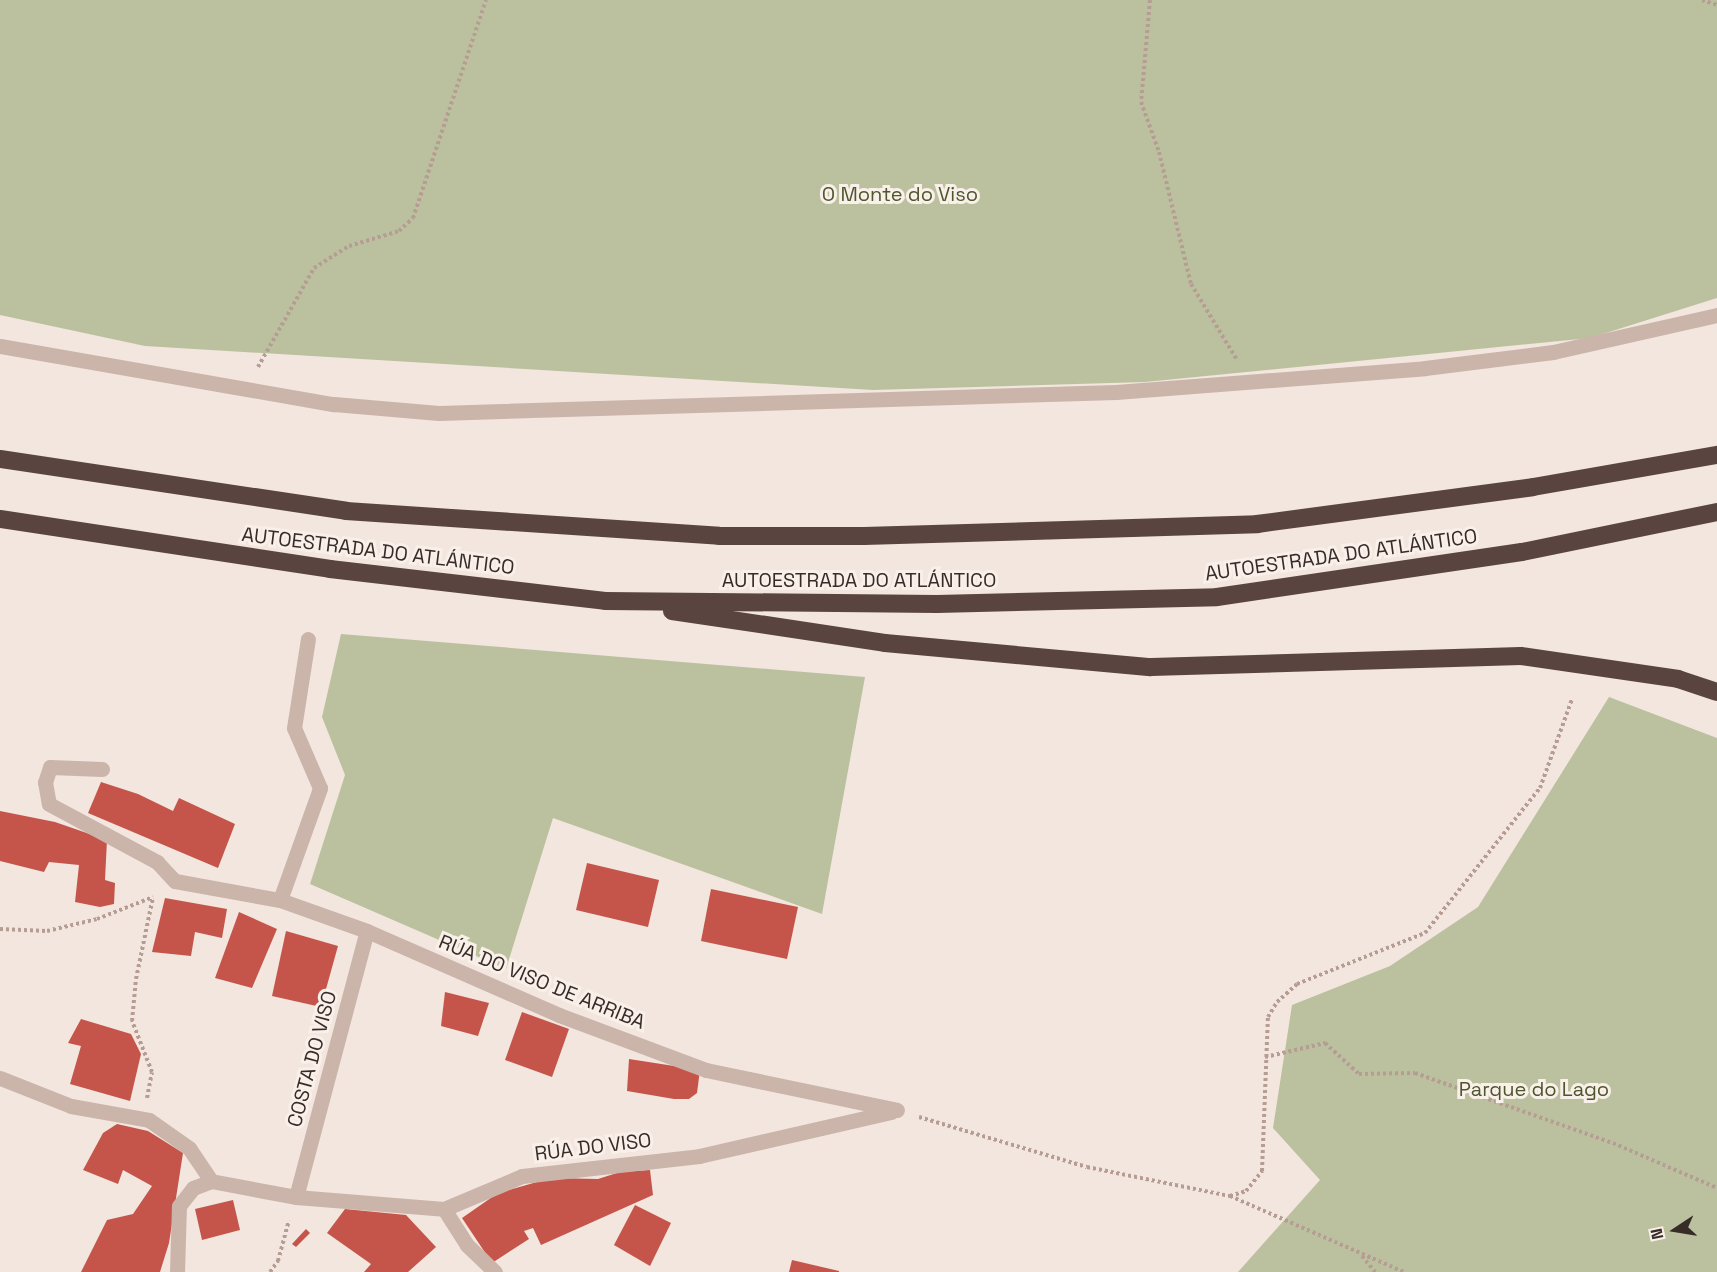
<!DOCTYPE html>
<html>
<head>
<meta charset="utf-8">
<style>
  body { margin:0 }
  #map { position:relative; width:1717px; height:1272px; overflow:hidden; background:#f2e6de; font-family:"Space Grotesk",sans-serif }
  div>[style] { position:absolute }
  .green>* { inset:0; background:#bbc19e }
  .building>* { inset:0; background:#c5554a }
  .path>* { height:4px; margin-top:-2px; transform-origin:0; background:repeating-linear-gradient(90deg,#b69d94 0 3px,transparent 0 6px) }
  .lane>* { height:15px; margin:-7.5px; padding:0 7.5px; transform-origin:7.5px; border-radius:7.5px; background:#cbb4aa }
  .street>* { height:15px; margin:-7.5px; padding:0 7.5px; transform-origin:7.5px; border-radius:7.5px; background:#cbb4aa }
  .highway>* { height:18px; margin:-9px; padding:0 9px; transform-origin:9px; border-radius:9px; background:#594440 }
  span { translate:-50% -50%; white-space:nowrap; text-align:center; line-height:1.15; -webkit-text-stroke:6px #faf0ea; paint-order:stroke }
  .park-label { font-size:20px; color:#4d562d }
  .street-label { font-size:20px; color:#382c29 }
  .north { position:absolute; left:1645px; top:1200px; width:60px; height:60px; -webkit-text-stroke:4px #faf0ea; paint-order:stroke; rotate:258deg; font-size:16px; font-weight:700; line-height:24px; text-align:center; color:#382c29 }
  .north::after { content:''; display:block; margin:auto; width:21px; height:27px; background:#382c29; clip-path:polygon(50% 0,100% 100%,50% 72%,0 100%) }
</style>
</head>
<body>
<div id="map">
  <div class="green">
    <i style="clip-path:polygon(0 0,1717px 0,1717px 298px,1590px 338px,1145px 382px,873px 390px,145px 346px,0 315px)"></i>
    <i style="clip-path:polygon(341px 634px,865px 677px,822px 914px,553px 818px,506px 969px,310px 884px,345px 775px,322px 717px)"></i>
    <i style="clip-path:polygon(1609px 697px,1717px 738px,1717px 1272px,1238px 1272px,1320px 1180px,1273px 1128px,1292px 1005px,1390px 966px,1478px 907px)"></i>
  </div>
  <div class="building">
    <i style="clip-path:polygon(101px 782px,138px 794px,173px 811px,179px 798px,235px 824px,218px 868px,88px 813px)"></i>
    <i style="clip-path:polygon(0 811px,55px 822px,107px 840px,105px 880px,115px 883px,114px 904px,100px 907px,75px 902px,79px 865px,49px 862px,44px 872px,0 861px)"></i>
    <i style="clip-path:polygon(587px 863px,659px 880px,648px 927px,576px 910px)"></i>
    <i style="clip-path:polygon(711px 889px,798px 907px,787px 959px,701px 941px)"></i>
    <i style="clip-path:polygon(165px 898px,227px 909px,222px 938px,195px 932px,191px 956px,152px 952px)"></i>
    <i style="clip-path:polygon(239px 912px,277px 929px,252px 988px,215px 978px)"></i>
    <i style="clip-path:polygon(286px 931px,338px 946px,321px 1007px,272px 996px)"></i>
    <i style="clip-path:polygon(445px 992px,489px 1003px,478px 1036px,441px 1026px)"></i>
    <i style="clip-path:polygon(522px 1012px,569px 1029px,552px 1077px,505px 1060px)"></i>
    <i style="clip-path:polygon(81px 1019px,131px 1034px,141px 1054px,130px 1101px,70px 1084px,81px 1046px,68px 1043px)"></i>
    <i style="clip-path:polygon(629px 1059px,700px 1070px,697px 1093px,689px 1099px,674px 1099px,627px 1091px)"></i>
    <i style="clip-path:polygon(117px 1124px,148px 1131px,183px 1153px,169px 1243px,160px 1272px,81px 1272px,107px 1220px,133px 1214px,152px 1186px,123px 1170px,118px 1184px,83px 1170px,103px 1133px)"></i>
    <i style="clip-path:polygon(650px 1170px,653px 1195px,541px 1245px,533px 1228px,524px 1231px,529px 1239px,492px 1263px,462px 1218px,498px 1193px,551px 1178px,598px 1179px,620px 1172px)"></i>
    <i style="clip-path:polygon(233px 1200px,240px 1230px,202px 1240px,195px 1209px)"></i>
    <i style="clip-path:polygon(635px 1205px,671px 1223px,650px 1266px,614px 1245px)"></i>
    <i style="clip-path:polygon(345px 1209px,406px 1215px,436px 1247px,408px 1272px,364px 1272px,371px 1264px,327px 1233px)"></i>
    <i style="clip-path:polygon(306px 1229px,310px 1233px,296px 1247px,292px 1244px)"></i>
    <i style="clip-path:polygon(792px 1260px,839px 1271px,839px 1272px,789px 1272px)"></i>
  </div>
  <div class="path">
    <i style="left:1150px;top:0;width:102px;rotate:95deg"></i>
    <i style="left:1141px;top:102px;width:53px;rotate:70.2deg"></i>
    <i style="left:1159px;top:152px;width:136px;rotate:76.4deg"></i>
    <i style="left:1191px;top:284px;width:89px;rotate:58.8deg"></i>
    <i style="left:1702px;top:0;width:16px;rotate:18deg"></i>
    <i style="left:258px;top:367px;width:114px;rotate:-60.5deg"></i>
    <i style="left:314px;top:268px;width:41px;rotate:-32.2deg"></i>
    <i style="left:349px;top:246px;width:52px;rotate:-16.7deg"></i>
    <i style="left:399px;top:231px;width:19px;rotate:-43deg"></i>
    <i style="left:413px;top:218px;width:230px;rotate:-71.5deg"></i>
    <i style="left:0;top:929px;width:47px;rotate:2.4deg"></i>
    <i style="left:47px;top:931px;width:51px;rotate:-13.5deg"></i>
    <i style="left:97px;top:919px;width:60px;rotate:-21.4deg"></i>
    <i style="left:1265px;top:1057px;width:62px;rotate:-13.1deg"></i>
    <i style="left:1325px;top:1043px;width:46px;rotate:42.4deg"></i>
    <i style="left:1359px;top:1074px;width:56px;rotate:-1deg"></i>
    <i style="left:1415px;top:1073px;width:210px;rotate:19.5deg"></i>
    <i style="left:1613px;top:1143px;width:113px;rotate:23.4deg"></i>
    <i style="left:147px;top:1098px;width:26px;rotate:-79deg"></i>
    <i style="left:152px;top:1072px;width:55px;rotate:-111.4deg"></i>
    <i style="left:132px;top:1021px;width:42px;rotate:-84.6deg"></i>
    <i style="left:136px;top:979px;width:84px;rotate:-78.3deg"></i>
    <i style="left:919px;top:1117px;width:175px;rotate:16.6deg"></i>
    <i style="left:1087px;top:1167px;width:146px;rotate:11.5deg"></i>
    <i style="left:1230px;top:1196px;width:17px;rotate:-17deg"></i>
    <i style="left:1246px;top:1191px;width:26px;rotate:-51deg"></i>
    <i style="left:1262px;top:1171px;width:154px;rotate:-87.8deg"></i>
    <i style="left:1268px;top:1017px;width:17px;rotate:-59deg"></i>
    <i style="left:1277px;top:1002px;width:27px;rotate:-42deg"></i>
    <i style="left:1297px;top:984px;width:138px;rotate:-21.7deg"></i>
    <i style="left:1425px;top:933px;width:185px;rotate:-51.6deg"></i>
    <i style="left:1540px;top:788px;width:95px;rotate:-70.2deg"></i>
    <i style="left:1230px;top:1196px;width:190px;rotate:23.6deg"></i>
    <i style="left:1362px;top:1256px;width:21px;rotate:51deg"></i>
    <i style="left:270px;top:1272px;width:14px;rotate:-54deg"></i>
    <i style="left:278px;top:1261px;width:42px;rotate:-75deg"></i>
  </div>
  <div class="lane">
    <i style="left:0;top:346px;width:339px;rotate:9.9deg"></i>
    <i style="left:334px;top:404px;width:105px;rotate:4.9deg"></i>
    <i style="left:439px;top:413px;width:677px;rotate:-1.78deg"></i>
    <i style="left:1116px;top:392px;width:310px;rotate:-4.4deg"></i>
    <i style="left:1425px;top:368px;width:129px;rotate:-7.1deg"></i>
    <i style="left:1553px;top:352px;width:168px;rotate:-12.7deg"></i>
  </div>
  <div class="street">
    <i style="left:102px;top:769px;width:52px;rotate:-177.8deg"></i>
    <i style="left:50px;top:767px;width:16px;rotate:108deg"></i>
    <i style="left:45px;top:782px;width:22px;rotate:80deg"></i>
    <i style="left:49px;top:804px;width:123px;rotate:28.2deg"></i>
    <i style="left:157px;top:862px;width:26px;rotate:47deg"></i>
    <i style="left:175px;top:881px;width:107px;rotate:10.3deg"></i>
    <i style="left:280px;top:900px;width:92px;rotate:19.6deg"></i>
    <i style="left:367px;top:931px;width:210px;rotate:23.6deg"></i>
    <i style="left:559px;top:1015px;width:157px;rotate:20.5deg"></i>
    <i style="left:706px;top:1070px;width:195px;rotate:11.8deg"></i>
    <i style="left:280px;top:900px;width:119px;rotate:-70.3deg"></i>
    <i style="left:320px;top:788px;width:65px;rotate:-113.4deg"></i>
    <i style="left:294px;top:728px;width:90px;rotate:-81.1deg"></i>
    <i style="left:0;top:1078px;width:76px;rotate:21.5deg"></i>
    <i style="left:71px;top:1106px;width:79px;rotate:10.2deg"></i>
    <i style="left:149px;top:1120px;width:49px;rotate:35deg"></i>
    <i style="left:189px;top:1148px;width:40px;rotate:56deg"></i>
    <i style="left:211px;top:1181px;width:86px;rotate:10.7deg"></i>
    <i style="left:296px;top:1197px;width:148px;rotate:4.6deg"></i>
    <i style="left:444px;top:1209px;width:85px;rotate:-22.9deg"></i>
    <i style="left:522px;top:1176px;width:178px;rotate:-6.4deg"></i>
    <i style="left:699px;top:1156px;width:197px;rotate:-12.9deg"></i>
    <i style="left:296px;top:1197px;width:275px;rotate:-75.1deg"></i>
    <i style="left:444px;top:1209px;width:43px;rotate:57.4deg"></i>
    <i style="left:467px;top:1245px;width:39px;rotate:44deg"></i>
    <i style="left:177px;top:1272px;width:66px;rotate:-88.3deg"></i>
    <i style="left:179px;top:1206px;width:23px;rotate:-52deg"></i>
    <i style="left:193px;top:1188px;width:19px;rotate:-21deg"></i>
  </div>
  <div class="highway">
    <i style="left:0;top:459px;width:350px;rotate:8.5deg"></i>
    <i style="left:346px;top:511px;width:374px;rotate:3.8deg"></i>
    <i style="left:719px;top:536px;width:145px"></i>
    <i style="left:864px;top:536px;width:393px;rotate:-1.7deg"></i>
    <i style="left:1257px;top:524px;width:278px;rotate:-7.6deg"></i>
    <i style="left:1533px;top:487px;width:187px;rotate:-9.9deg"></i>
    <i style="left:0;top:519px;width:334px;rotate:8.6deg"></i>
    <i style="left:330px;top:569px;width:277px;rotate:6.6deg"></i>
    <i style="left:605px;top:601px;width:332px;rotate:0.5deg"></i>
    <i style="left:937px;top:604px;width:280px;rotate:-1.4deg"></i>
    <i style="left:1217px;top:597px;width:308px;rotate:-8.4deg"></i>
    <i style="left:1522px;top:552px;width:199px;rotate:-11.6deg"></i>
    <i style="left:672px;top:611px;width:215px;rotate:8.5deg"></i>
    <i style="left:885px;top:643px;width:267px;rotate:5.2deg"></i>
    <i style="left:1151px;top:667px;width:370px;rotate:-1.7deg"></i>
    <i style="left:1521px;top:656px;width:159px;rotate:8.3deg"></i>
    <i style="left:1678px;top:679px;width:41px;rotate:18.4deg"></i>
  </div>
  <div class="park-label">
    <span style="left:900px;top:194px">O Monte do Viso</span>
    <span style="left:1534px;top:1089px">Parque do Lago</span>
  </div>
  <div class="street-label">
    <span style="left:378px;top:551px;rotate:7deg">AUTOESTRADA DO ATLÁNTICO</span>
    <span style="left:1341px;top:555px;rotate:-8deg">AUTOESTRADA DO ATLÁNTICO</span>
    <span style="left:859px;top:580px">AUTOESTRADA DO ATLÁNTICO</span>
    <span style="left:542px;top:982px;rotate:22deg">RÚA DO VISO DE ARRIBA</span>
    <span style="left:312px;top:1059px;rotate:-75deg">COSTA DO VISO</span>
    <span style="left:593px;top:1147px;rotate:-7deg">RÚA DO VISO</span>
  </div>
  <div class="north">N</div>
</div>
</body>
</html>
